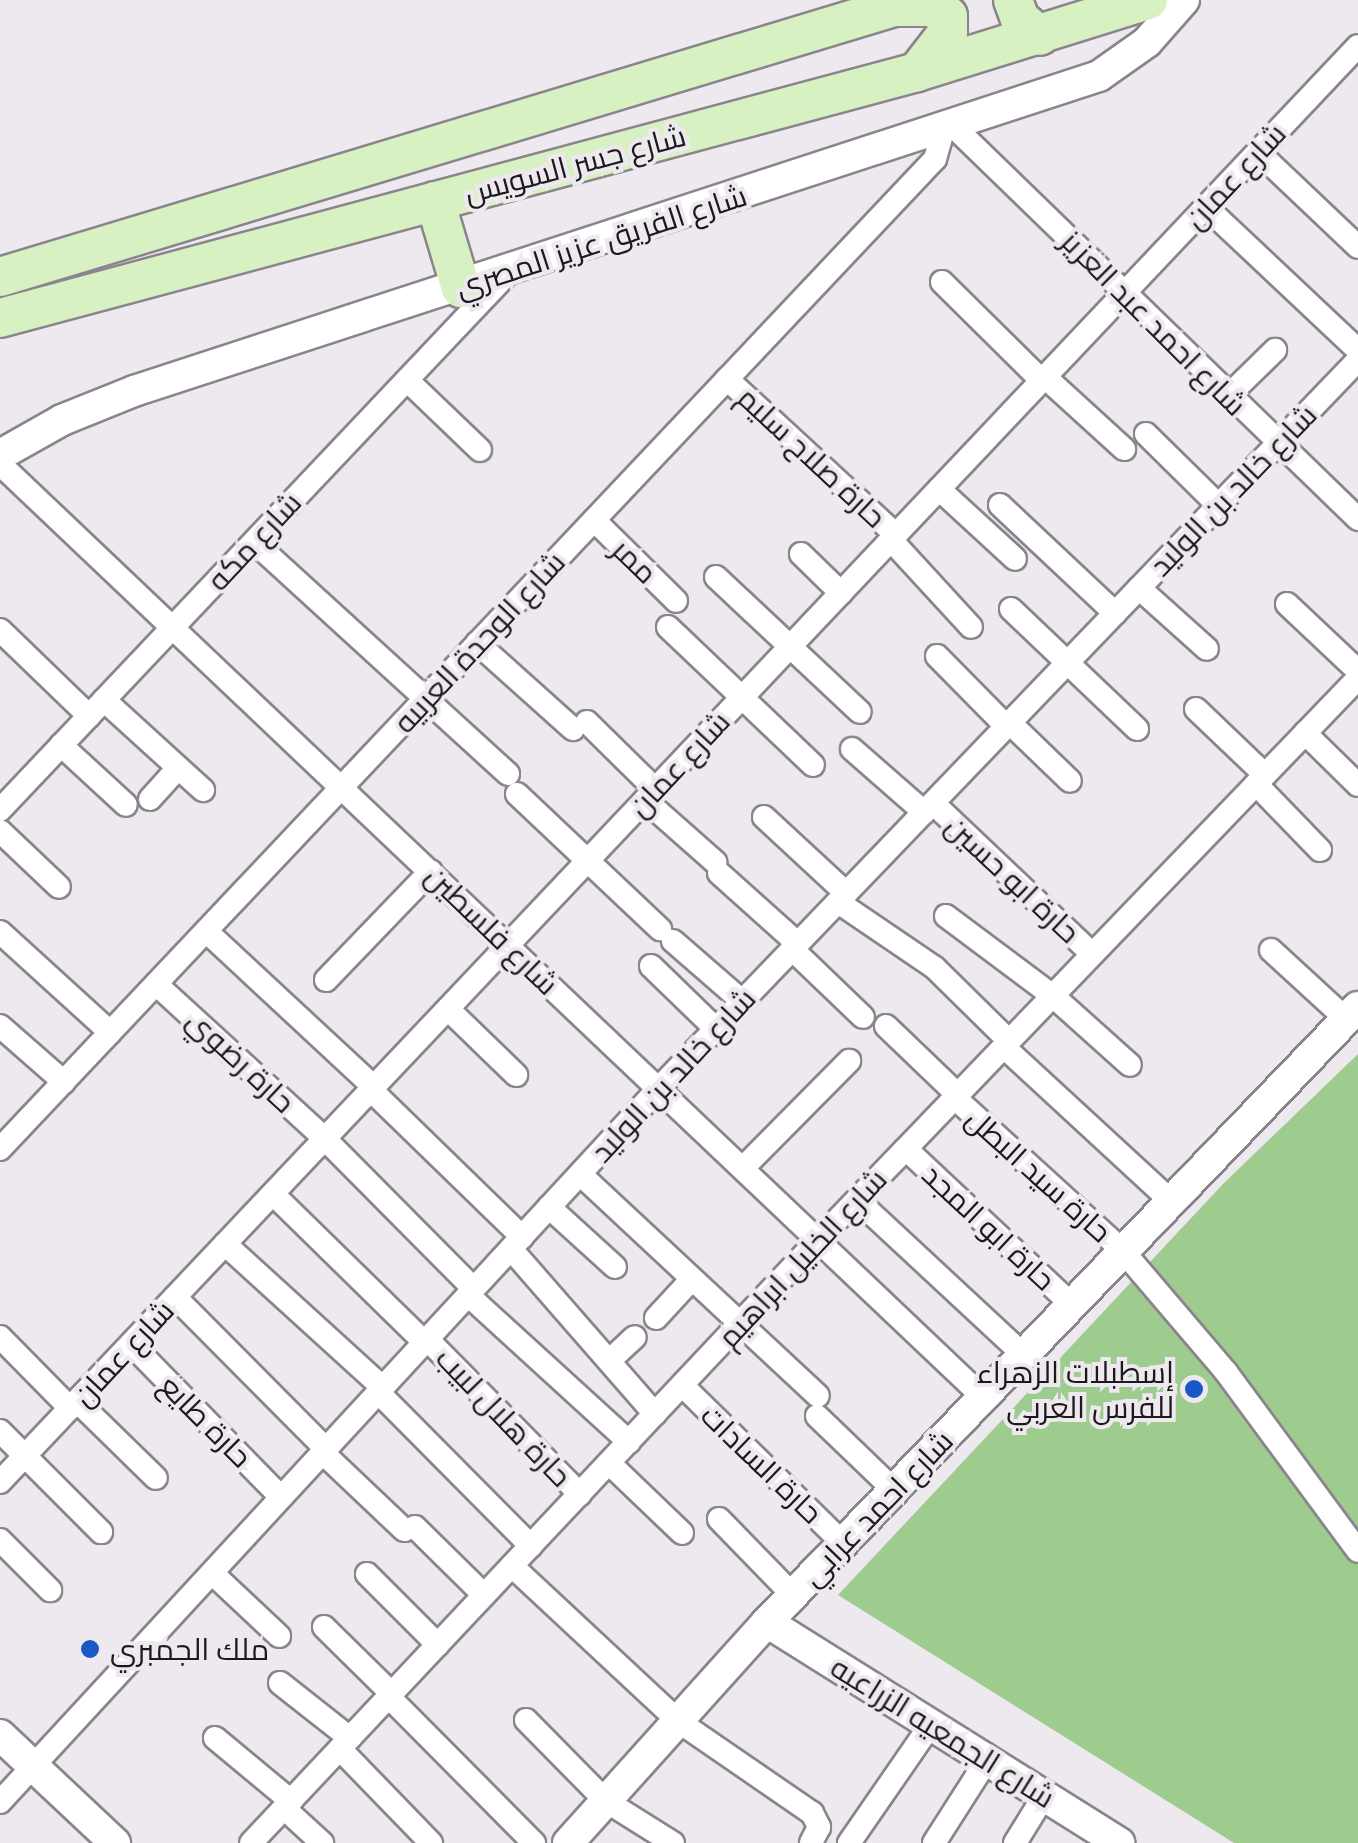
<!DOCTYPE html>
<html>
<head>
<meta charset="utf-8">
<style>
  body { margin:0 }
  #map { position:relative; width:1358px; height:1843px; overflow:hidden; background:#eee8ef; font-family:"IBM Plex Serif",Cairo,serif }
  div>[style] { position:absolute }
  .green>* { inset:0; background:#9ecc8f }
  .roads { filter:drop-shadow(2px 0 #8a858c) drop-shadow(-2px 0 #8a858c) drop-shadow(0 2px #8a858c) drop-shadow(0 -2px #8a858c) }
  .minor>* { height:22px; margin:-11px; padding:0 11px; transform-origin:11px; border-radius:11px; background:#fff }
  .tertiary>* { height:30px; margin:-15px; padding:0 15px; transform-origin:15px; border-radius:15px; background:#fff }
  .primary>* { height:38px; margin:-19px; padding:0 19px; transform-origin:19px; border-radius:19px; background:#d7f1c2 }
  .dots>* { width:28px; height:28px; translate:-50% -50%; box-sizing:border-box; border:5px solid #eee8ef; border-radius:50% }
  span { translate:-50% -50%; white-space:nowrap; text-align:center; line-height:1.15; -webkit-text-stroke:8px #eee8ef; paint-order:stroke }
  .street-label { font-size:30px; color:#1b191c }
  .poi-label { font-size:30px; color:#1b191c }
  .right { translate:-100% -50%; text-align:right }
  .left { translate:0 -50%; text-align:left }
</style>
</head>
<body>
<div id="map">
  <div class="green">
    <i style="clip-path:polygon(1358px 1054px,1358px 1843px,1234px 1843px,838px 1595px,1224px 1183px)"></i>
  </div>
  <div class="roads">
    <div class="minor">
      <i style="left:952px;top:125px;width:566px;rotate:44.14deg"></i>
      <i style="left:1258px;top:152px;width:138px;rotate:43.5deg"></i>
      <i style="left:1206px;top:207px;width:209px;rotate:43.3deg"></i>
      <i style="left:942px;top:282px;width:141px;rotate:44.7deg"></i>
      <i style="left:1045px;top:377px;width:107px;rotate:42.3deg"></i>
      <i style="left:727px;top:379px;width:230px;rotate:42.7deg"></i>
      <i style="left:407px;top:380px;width:101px;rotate:43.8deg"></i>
      <i style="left:1228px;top:396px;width:66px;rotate:-44.4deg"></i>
      <i style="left:1146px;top:434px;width:101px;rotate:44.6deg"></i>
      <i style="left:0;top:464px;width:1355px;rotate:43.51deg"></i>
      <i style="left:939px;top:489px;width:103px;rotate:42.6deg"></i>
      <i style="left:1000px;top:505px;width:158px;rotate:43.2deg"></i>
      <i style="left:594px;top:520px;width:115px;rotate:44.6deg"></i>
      <i style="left:891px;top:540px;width:118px;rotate:47.4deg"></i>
      <i style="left:254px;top:542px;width:344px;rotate:42.4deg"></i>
      <i style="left:801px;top:554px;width:56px;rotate:44.3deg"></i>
      <i style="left:716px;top:577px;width:197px;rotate:43.2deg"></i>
      <i style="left:1139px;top:588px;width:91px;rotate:41.9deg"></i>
      <i style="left:1287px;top:604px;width:98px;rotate:43.3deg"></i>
      <i style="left:1011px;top:609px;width:174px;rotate:43.6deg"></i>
      <i style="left:668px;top:627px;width:200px;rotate:43.6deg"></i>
      <i style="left:0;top:630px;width:124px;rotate:44deg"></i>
      <i style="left:477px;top:643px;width:129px;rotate:41.9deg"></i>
      <i style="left:937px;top:656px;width:98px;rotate:45.4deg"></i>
      <i style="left:104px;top:700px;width:134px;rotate:42.3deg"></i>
      <i style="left:1196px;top:709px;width:95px;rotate:43.7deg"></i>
      <i style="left:587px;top:722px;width:95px;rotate:44.6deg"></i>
      <i style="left:1010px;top:723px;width:83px;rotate:44deg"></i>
      <i style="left:1305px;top:733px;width:74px;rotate:44.5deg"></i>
      <i style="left:61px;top:745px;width:88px;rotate:42.7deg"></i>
      <i style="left:852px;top:749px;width:96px;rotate:41.2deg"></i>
      <i style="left:1256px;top:784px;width:92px;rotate:45.9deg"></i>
      <i style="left:517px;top:794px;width:197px;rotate:43.4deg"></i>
      <i style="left:150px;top:799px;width:42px;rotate:-47.9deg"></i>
      <i style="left:645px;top:800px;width:94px;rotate:41.5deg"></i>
      <i style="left:933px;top:803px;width:219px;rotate:43.5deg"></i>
      <i style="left:0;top:810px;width:741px;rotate:-46.59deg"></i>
      <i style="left:764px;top:817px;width:112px;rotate:42.8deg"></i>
      <i style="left:0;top:831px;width:81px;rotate:43.5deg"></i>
      <i style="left:719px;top:873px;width:106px;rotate:41.9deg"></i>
      <i style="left:838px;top:902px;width:117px;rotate:34.2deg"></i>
      <i style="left:935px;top:968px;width:104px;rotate:44.6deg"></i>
      <i style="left:946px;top:916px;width:134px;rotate:36.8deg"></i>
      <i style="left:1053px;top:996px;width:103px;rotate:41.9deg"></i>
      <i style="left:206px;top:931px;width:229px;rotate:42.9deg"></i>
      <i style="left:0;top:932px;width:149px;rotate:42.3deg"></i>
      <i style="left:673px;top:941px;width:91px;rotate:41deg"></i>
      <i style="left:792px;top:949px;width:98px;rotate:43.8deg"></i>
      <i style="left:1271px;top:950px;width:102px;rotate:42.6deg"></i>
      <i style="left:651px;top:966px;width:91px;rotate:44.1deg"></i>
      <i style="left:326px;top:980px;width:151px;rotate:-46.1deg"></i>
      <i style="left:156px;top:984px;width:229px;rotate:42.5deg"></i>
      <i style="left:325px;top:1139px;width:211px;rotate:45.2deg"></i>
      <i style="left:448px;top:1009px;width:95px;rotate:44.1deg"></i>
      <i style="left:0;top:1026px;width:85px;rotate:41.2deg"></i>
      <i style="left:886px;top:1026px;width:100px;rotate:43.8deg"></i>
      <i style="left:1004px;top:1047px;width:227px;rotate:42.7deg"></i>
      <i style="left:371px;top:1090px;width:211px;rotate:44.2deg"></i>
      <i style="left:955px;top:1098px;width:227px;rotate:42.3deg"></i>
      <i style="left:1123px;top:1251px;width:159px;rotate:49.6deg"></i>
      <i style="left:1226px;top:1372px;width:222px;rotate:53.6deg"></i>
      <i style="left:0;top:1149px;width:1362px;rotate:-46.64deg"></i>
      <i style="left:935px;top:159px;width:32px;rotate:-74deg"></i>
      <i style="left:906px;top:1149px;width:228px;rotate:43.2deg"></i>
      <i style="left:743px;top:1168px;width:151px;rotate:-45.3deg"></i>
      <i style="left:580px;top:1174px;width:325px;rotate:43deg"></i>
      <i style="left:273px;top:1194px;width:211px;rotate:44.4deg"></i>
      <i style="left:857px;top:1200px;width:228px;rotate:42.9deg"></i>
      <i style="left:549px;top:1207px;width:89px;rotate:42.3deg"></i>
      <i style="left:225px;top:1244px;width:214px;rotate:42.3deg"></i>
      <i style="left:511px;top:1249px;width:219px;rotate:48.9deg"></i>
      <i style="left:468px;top:1295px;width:218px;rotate:42.4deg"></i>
      <i style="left:175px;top:1297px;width:214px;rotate:45.2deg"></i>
      <i style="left:656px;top:1318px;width:53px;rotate:-47.3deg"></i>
      <i style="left:0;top:1337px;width:100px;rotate:45.4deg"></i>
      <i style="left:427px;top:1339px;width:218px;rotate:45.4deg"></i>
      <i style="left:131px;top:1344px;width:214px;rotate:45.6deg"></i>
      <i style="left:609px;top:1361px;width:35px;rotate:-43deg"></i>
      <i style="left:682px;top:1385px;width:226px;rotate:44.5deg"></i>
      <i style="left:378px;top:1392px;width:217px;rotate:45.2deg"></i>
      <i style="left:77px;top:1401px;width:110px;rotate:44.3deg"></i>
      <i style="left:817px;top:1416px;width:107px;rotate:43.9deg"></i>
      <i style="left:0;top:1431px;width:143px;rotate:45deg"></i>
      <i style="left:323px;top:1453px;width:112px;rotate:43.5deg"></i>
      <i style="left:609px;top:1463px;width:101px;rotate:43.8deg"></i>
      <i style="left:0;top:1482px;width:1976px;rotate:-46.6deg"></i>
      <i style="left:719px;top:1519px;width:106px;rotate:45.8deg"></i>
      <i style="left:415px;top:1527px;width:97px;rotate:44.6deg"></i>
      <i style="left:0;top:1540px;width:71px;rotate:45deg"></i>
      <i style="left:512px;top:1566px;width:227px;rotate:43deg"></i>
      <i style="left:678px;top:1721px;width:163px;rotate:34.5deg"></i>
      <i style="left:812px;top:1813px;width:16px;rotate:63deg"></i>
      <i style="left:819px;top:1827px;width:18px;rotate:117deg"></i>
      <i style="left:212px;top:1573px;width:92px;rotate:43.2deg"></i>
      <i style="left:367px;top:1574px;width:100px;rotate:45deg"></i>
      <i style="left:324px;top:1627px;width:95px;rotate:44.6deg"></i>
      <i style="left:280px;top:1683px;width:89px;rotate:38.2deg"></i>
      <i style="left:389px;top:1697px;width:206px;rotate:45.2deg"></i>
      <i style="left:526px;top:1720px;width:114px;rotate:45.4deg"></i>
      <i style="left:606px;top:1801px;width:79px;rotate:32.1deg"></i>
      <i style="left:215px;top:1738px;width:99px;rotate:39.7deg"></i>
      <i style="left:340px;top:1749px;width:131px;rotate:45.9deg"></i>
      <i style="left:0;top:1802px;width:972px;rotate:-47.29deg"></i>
      <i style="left:659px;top:1088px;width:1009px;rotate:-46.16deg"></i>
      <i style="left:284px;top:1808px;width:52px;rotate:42.6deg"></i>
      <i style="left:251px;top:1843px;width:828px;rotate:-46.76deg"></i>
      <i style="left:818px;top:1240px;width:779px;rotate:-46.14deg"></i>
      <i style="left:849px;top:1843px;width:145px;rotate:-55.4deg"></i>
      <i style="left:934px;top:1843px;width:98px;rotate:-57.4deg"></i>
      <i style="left:1015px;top:1843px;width:55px;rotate:-58.3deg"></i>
    </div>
    <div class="tertiary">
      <i style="left:0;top:455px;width:71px;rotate:-29.4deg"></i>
      <i style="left:62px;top:420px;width:78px;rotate:-21.9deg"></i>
      <i style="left:134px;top:391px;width:1015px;rotate:-18.08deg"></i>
      <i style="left:1099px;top:76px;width:59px;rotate:-35.3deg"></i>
      <i style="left:1147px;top:42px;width:56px;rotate:-48.6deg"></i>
      <i style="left:767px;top:1622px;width:416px;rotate:32.1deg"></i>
      <i style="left:0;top:1735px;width:158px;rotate:43.2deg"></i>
      <i style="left:568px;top:1843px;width:297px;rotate:-48deg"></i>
      <i style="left:767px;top:1622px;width:853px;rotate:-46.14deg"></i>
    </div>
    <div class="primary">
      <i style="left:1013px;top:0;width:20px;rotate:70deg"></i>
      <i style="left:1020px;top:19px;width:26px;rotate:40deg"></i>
      <i style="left:897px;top:7px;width:34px"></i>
      <i style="left:931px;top:7px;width:19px;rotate:28deg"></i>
      <i style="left:948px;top:16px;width:16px;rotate:90deg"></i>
      <i style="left:948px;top:32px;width:51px;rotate:127.8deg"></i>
      <i style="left:435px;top:201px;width:91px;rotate:73.4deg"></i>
      <i style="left:0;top:277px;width:958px;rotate:-16.81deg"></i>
      <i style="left:0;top:318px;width:949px;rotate:-15.02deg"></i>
      <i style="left:917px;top:72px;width:242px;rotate:-17.3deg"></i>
    </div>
  </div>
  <div class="dots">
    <i style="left:1194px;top:1389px;background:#1a59c5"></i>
    <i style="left:90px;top:1649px;background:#1a59c5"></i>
  </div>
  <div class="street-label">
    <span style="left:575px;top:164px;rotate:-15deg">شارع جسر السويس</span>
    <span style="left:1235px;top:176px;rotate:-47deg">شارع عمان</span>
    <span style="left:601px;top:241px;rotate:-18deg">شارع الفريق عزيز المصري</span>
    <span style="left:1154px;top:323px;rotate:45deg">شارع احمد عبد العزيز</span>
    <span style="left:812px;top:457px;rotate:43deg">حارة صلاح سليم</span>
    <span style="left:1233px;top:490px;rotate:-46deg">شارع خالد بن الوليد</span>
    <span style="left:254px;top:541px;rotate:-47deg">شارع مكه</span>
    <span style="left:635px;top:561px;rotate:44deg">ممر</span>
    <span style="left:479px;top:642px;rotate:-47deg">شارع الوحدة العربيه</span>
    <span style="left:679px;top:764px;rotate:-47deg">شارع عمان</span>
    <span style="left:1013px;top:879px;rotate:43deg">حارة ابو حسين</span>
    <span style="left:492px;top:930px;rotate:44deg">شارع فلسطين</span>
    <span style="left:241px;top:1061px;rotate:43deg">حارة رضوي</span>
    <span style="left:673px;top:1075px;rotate:-47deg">شارع خالد بن الوليد</span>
    <span style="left:1039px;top:1175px;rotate:42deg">حارة سيد البطل</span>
    <span style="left:989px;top:1227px;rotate:43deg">حارة ابو المجد</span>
    <span style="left:802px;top:1258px;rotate:-47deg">شارع الخليل ابراهيم</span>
    <span style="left:123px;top:1353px;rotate:-47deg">شارع عمان</span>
    <span style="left:504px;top:1417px;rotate:46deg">حارة هلال لبيب</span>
    <span style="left:206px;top:1421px;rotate:45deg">حارة طايع</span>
    <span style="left:762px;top:1464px;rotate:44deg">حارة السادات</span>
    <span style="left:877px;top:1508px;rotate:-46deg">شارع احمد عرابي</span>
    <span style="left:943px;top:1732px;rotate:32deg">شارع الجمعيه الزراعيه</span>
  </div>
  <div class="poi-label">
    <span class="right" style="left:1174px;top:1389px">إسطبلات الزهراء<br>للفرس العربي</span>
    <span class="left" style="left:110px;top:1649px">ملك الجمبري</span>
  </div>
</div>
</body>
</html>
